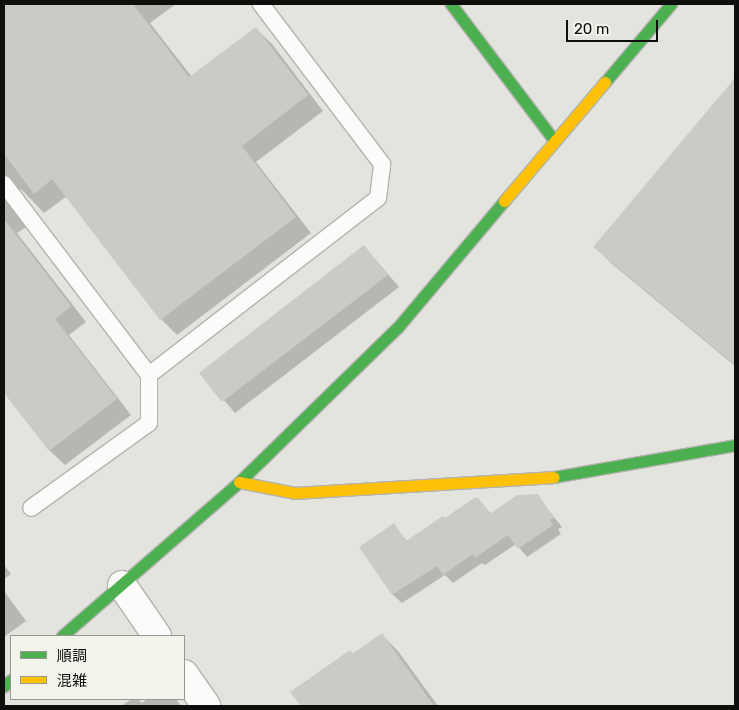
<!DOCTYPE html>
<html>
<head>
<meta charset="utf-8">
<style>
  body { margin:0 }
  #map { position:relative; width:739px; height:710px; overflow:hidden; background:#e4e4df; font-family:Rubik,"Noto Sans JP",sans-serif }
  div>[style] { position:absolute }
  .shadow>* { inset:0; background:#0003 }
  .building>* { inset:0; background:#cacac6 }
  .roads { filter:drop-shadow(1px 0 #b3b3b0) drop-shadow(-1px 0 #b3b3b0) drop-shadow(0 1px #b3b3b0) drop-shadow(0 -1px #b3b3b0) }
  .lane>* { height:16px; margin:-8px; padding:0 8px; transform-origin:8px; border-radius:8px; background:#fbfbfa }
  .street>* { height:28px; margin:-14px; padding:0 14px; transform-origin:14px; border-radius:14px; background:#fbfbfa }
  .fast>* { height:11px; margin:-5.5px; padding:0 5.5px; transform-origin:5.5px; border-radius:5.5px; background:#4caf50 }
  .slow>* { height:11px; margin:-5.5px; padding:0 5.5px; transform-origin:5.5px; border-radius:5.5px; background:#ffc107 }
  span { translate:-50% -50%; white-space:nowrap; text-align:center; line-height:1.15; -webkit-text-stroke:4.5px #f2f3ea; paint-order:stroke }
  .frame { position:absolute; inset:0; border:5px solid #0e0f0c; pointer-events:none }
  .legend { position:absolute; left:10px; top:635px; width:175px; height:65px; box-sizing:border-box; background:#f2f3ea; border:1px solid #979891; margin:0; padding:6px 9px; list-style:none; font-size:15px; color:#0e0f0c }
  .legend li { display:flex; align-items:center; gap:10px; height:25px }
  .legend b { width:25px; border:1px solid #979891 }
  .scale { position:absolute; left:566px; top:20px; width:92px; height:22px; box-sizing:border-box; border:2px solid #0e0f0c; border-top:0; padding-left:6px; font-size:15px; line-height:18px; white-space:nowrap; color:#0e0f0c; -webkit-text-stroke:4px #f2f3ea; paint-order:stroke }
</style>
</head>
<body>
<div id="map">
  <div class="shadow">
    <i style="clip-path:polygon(4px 4px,176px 4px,150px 23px,192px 77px,256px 29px,272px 44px,323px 111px,256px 162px,311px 233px,177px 335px,161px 319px,67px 196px,44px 213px,22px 190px,18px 189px,10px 195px,26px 227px,17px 233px,86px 322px,69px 335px,131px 415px,65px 465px,49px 450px,4px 390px)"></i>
    <i style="clip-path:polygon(735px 80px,735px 366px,611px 263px,595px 247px)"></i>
    <i style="clip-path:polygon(364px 246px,399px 287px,235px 413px,201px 373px)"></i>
    <i style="clip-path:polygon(537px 496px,562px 527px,558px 529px,561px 534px,527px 557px,516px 544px,485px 565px,482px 563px,453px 583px,445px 575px,402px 603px,393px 595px,360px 547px,393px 525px,407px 541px,478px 499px,492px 515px)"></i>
    <i style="clip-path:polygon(4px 565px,11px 574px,4px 579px)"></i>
    <i style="clip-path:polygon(4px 591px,26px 621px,4px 637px)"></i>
    <i style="clip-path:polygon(382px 635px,398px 651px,438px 706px,302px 706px,292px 692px)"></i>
    <i style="clip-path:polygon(132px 699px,138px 699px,142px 703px,147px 699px,176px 699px,181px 706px,121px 706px)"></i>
  </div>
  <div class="building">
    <i style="clip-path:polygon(4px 4px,133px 4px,189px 77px,256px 27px,308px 95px,242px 146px,296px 217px,160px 320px,52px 179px,34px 194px,4px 154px)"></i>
    <i style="clip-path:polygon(735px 78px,735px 365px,593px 247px)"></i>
    <i style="clip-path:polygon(4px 219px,71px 306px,55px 319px,117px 399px,49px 451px,4px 393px)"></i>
    <i style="clip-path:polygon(364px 245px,388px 275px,222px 402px,199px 373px)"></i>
    <i style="clip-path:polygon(538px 494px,554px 518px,550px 520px,553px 525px,518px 549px,508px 535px,475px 558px,473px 554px,443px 575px,437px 566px,392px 595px,359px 547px,394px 523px,406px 541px,443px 516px,445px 518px,474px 498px,478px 498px,490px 514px,517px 495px)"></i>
    <i style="clip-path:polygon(382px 633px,434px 706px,301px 706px,290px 692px,350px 650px,353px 654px)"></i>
  </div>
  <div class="roads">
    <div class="lane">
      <i style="left:4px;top:184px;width:240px;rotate:52.8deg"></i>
      <i style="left:149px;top:375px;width:48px;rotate:90deg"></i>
      <i style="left:149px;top:423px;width:145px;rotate:144.2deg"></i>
      <i style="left:149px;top:375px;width:289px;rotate:-37.7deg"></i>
      <i style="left:378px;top:198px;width:34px;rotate:-83deg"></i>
      <i style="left:382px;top:164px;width:201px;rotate:-127.1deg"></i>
    </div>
    <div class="street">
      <i style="left:122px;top:585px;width:62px;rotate:55.5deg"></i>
      <i style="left:184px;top:674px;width:39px;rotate:55deg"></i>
    </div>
    <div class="fast">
      <i style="left:451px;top:4px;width:171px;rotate:52.9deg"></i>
      <i style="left:605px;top:82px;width:102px;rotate:-49.8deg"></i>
      <i style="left:554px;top:477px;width:184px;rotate:-10deg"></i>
      <i style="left:62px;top:636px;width:235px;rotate:-41deg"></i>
      <i style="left:239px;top:482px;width:222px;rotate:-44.3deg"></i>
      <i style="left:398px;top:327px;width:165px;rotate:-49.9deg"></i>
      <i style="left:4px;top:686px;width:9px;rotate:-41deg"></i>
    </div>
    <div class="slow">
      <i style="left:504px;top:201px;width:156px;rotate:-49.7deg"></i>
      <i style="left:239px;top:482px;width:57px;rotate:11.1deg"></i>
      <i style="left:295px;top:493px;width:259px;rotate:-3.5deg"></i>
    </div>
  </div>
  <div class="frame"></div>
  <ul class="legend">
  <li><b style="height:6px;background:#4caf50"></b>順調</li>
  <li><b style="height:6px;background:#ffc107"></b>混雑</li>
  </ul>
  <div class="scale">20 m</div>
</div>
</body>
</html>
